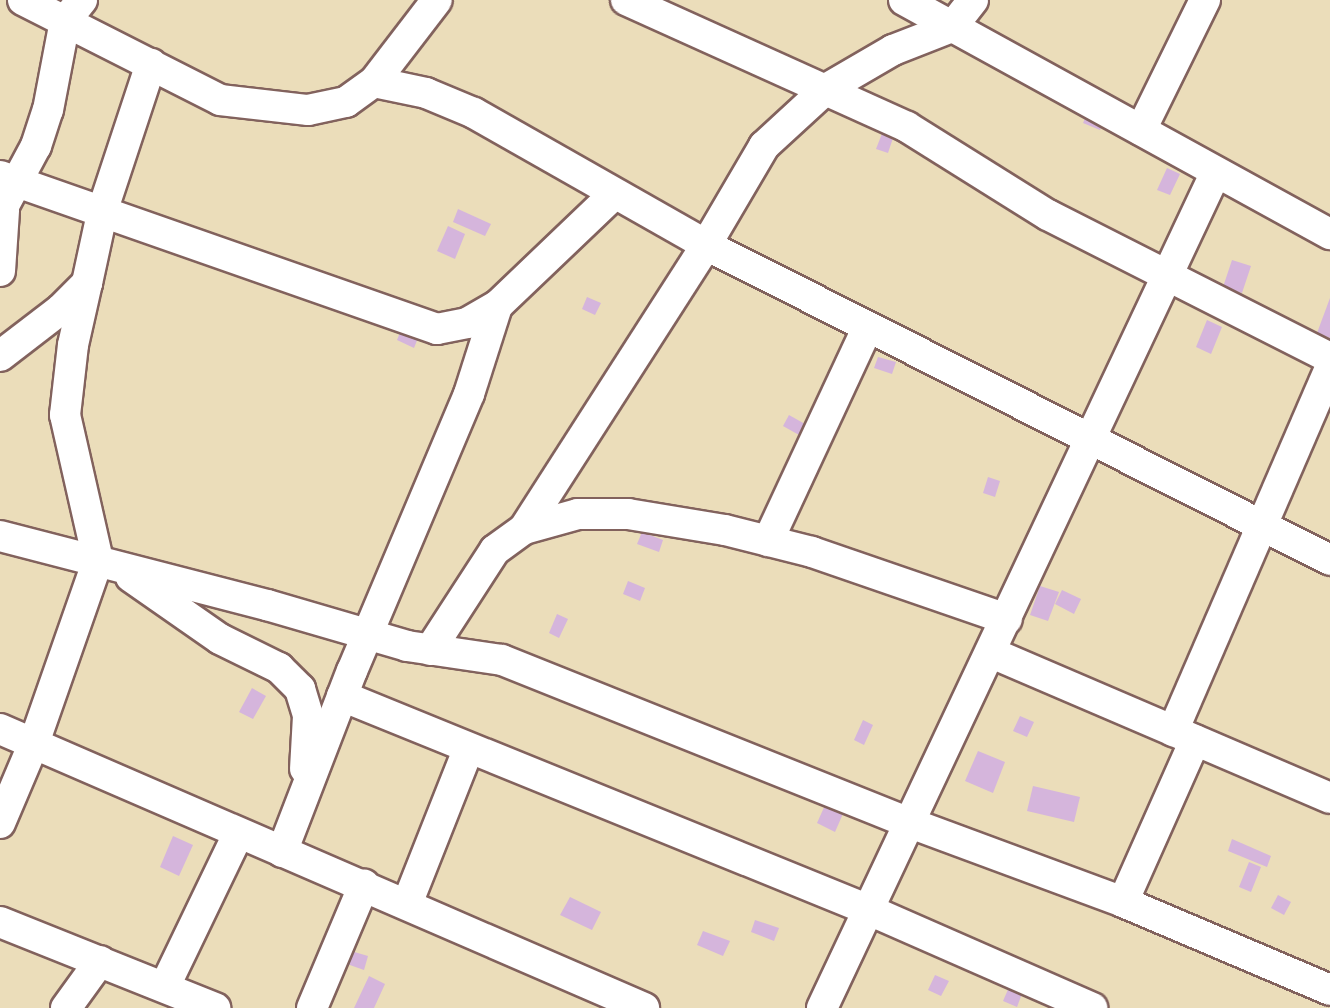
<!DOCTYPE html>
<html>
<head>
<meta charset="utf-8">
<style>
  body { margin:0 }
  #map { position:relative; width:1330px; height:1008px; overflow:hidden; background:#ebddba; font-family:"IM FELL Double Pica",serif }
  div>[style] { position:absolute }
  .building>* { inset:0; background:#d5b5dc }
  .roads { filter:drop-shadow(2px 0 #82625d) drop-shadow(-2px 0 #82625d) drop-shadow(0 2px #82625d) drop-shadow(0 -2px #82625d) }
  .minor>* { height:30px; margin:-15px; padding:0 15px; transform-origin:15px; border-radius:15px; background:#fff }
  span { translate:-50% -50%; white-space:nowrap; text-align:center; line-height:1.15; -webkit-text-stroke:4.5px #f6f6f2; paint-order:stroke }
</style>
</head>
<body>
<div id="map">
  <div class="building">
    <i style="clip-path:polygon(1095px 95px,1112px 102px,1100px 130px,1083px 123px)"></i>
    <i style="clip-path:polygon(883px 131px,894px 135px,888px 153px,876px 149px)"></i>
    <i style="clip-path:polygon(1167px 168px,1180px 174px,1170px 195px,1157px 190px)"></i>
    <i style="clip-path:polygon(458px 209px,491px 224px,485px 236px,453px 222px)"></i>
    <i style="clip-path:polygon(448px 226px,465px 234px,455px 259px,437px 251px)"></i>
    <i style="clip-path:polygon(1232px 260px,1251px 266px,1242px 293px,1223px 287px)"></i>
    <i style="clip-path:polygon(587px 297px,601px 303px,595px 315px,582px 309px)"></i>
    <i style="clip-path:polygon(1330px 298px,1330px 338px,1317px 333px)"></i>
    <i style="clip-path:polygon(1207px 320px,1222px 327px,1211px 354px,1196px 347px)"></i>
    <i style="clip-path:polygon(401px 330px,418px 338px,414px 348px,397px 340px)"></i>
    <i style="clip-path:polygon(878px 357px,896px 362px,892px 374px,874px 368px)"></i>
    <i style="clip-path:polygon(789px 415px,805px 424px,799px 435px,783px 426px)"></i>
    <i style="clip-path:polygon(988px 477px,1000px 481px,995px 497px,983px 493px)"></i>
    <i style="clip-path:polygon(642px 532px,663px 540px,659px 552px,637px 544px)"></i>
    <i style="clip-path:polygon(628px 581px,645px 588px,640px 601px,623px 594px)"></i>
    <i style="clip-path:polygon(1040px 586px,1059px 592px,1048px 621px,1030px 615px)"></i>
    <i style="clip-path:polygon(1062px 590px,1081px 599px,1074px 614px,1055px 604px)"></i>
    <i style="clip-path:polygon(557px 614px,568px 619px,559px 638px,549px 633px)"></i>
    <i style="clip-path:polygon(252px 688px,266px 696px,253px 719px,239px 712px)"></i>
    <i style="clip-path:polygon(1020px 716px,1034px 722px,1027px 737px,1013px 731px)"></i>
    <i style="clip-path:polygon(863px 720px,873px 725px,864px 745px,854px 740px)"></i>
    <i style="clip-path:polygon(978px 751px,1005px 762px,993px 793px,965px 781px)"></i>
    <i style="clip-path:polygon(835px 783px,853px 791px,835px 832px,817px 823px)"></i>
    <i style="clip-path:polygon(1033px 786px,1080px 797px,1074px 822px,1027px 811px)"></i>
    <i style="clip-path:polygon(173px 836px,193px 845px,179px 876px,160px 867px)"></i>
    <i style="clip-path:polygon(1232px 839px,1271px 856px,1267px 867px,1228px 851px)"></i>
    <i style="clip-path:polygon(1249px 862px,1261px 867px,1251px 892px,1239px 887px)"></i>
    <i style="clip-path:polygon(1278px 895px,1291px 902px,1284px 915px,1271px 908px)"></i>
    <i style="clip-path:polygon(570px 897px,601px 912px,592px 930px,560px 915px)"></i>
    <i style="clip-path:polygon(755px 920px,779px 928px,774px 941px,751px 932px)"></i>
    <i style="clip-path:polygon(703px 931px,730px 941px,723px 956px,697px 945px)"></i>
    <i style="clip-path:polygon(351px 951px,368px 956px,364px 970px,347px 964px)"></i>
    <i style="clip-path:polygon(935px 975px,949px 981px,941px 996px,928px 990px)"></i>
    <i style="clip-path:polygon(369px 976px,385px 984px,374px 1008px,354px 1008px)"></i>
    <i style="clip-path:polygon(1010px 985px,1023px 991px,1017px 1007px,1003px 1001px)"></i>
  </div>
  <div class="roads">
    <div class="minor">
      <i style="left:23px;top:0;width:221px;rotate:26.9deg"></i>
      <i style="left:220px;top:100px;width:89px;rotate:6.5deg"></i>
      <i style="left:308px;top:110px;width:39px;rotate:-12deg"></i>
      <i style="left:346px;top:102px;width:34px;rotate:-36deg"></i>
      <i style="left:374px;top:82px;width:53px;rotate:11.9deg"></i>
      <i style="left:426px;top:93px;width:52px;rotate:22.6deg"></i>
      <i style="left:474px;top:113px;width:267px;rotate:29.6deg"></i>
      <i style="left:706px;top:245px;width:699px;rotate:26.78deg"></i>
      <i style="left:626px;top:0;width:308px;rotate:24.3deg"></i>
      <i style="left:907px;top:127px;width:166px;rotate:32deg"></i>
      <i style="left:1048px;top:215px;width:316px;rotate:26.9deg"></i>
      <i style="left:904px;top:0;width:486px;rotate:28.8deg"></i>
      <i style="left:374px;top:82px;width:103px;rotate:-52.5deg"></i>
      <i style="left:1141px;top:130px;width:145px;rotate:-63.8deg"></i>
      <i style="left:0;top:176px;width:463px;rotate:19.3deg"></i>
      <i style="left:437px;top:329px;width:31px;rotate:-11deg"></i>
      <i style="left:467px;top:323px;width:34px;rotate:-30deg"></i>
      <i style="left:497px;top:306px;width:162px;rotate:-43.7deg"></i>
      <i style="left:0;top:213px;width:76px;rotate:-61.8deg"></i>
      <i style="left:36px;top:146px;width:38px;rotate:-72deg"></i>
      <i style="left:48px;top:110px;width:91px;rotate:-79.2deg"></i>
      <i style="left:65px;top:21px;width:27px;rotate:-51deg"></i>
      <i style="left:0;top:271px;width:61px;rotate:-86.2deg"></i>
      <i style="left:0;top:356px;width:77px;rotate:-37.6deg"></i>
      <i style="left:61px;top:309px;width:37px;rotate:-45deg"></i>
      <i style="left:87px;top:283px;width:76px;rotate:-77.8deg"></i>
      <i style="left:103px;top:209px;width:153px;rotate:-71.7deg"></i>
      <i style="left:524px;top:529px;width:337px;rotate:-57.3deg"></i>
      <i style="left:706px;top:245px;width:115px;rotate:-59.6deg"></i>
      <i style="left:764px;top:146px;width:84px;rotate:-42.6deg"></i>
      <i style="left:826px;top:89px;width:78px;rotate:-30.2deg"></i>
      <i style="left:893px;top:50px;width:63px;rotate:-21.3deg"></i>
      <i style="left:952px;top:27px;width:34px;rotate:-52deg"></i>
      <i style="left:0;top:536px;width:276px;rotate:14.5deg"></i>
      <i style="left:267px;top:605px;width:146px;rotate:16.3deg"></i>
      <i style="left:407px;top:646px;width:96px;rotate:8.4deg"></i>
      <i style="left:502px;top:660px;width:439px;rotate:21.8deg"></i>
      <i style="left:910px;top:823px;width:227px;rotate:20.3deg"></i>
      <i style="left:1123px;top:902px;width:225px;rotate:23deg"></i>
      <i style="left:768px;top:541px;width:236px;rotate:-65deg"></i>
      <i style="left:131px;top:577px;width:108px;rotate:34.9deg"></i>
      <i style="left:220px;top:639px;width:66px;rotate:26.2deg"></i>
      <i style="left:279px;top:668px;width:30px;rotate:45deg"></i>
      <i style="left:300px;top:689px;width:28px;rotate:73deg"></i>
      <i style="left:308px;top:716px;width:53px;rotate:93.2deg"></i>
      <i style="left:430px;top:650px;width:119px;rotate:-57deg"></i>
      <i style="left:495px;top:550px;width:36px;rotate:-36deg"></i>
      <i style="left:524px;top:529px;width:56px;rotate:-15.5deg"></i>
      <i style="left:578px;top:514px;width:50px"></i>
      <i style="left:628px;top:514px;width:98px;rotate:9.4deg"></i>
      <i style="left:725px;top:530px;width:90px;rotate:14.2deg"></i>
      <i style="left:812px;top:552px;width:206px;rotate:19deg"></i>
      <i style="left:992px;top:653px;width:368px;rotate:23.2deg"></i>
      <i style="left:342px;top:696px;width:569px;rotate:22.1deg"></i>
      <i style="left:869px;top:910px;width:244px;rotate:23.7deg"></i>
      <i style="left:0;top:729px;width:702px;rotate:23.42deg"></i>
      <i style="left:1173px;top:731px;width:395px;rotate:-66.6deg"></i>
      <i style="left:0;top:823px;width:87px;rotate:-67deg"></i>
      <i style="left:34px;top:743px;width:194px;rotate:-70.7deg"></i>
      <i style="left:98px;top:560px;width:149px;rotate:-102.8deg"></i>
      <i style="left:65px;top:415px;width:70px;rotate:-83.5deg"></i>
      <i style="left:73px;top:345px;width:64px;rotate:-77.3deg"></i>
      <i style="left:282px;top:852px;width:194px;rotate:-68.9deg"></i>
      <i style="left:352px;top:671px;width:301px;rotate:-67.1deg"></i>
      <i style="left:469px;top:394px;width:92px;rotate:-72.3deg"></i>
      <i style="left:1123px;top:902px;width:177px;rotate:-66deg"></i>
      <i style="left:407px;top:904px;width:166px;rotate:-68.4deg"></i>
      <i style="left:0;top:922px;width:232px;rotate:21.8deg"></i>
      <i style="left:165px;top:986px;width:169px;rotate:-64.3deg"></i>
      <i style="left:66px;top:1008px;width:58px;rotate:-54.1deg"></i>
      <i style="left:312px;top:1008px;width:134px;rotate:-67.1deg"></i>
      <i style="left:822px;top:1008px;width:924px;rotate:-64.77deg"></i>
    </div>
  </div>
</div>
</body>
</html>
